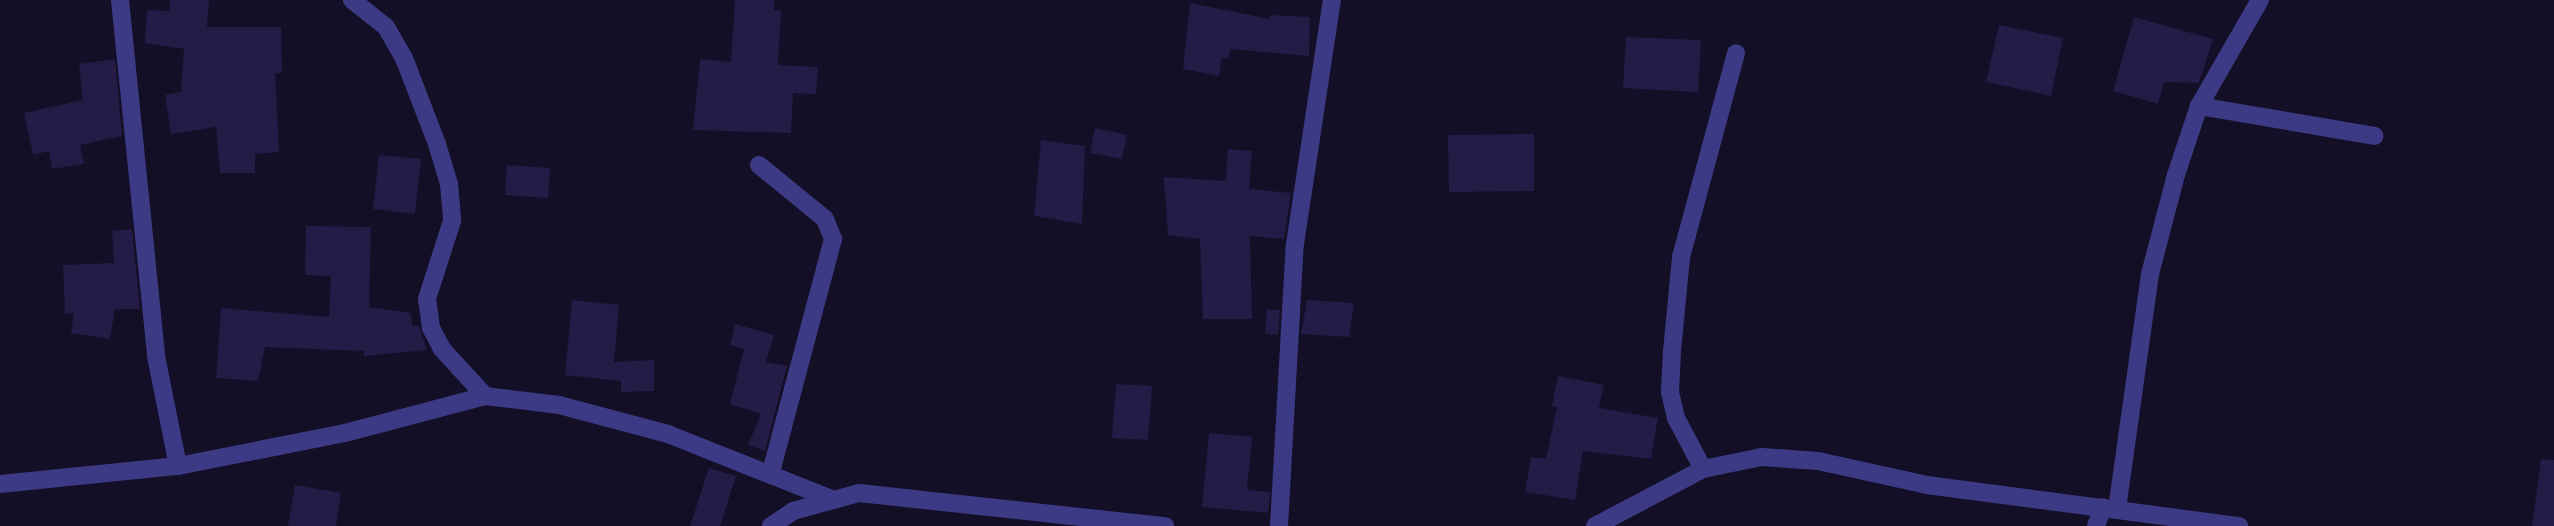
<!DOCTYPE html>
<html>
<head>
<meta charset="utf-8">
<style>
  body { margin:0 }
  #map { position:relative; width:2554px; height:526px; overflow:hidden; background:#130f26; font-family:Rubik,sans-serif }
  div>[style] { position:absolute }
  .building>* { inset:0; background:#241b47 }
  .minor>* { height:18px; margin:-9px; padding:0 9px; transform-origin:9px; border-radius:9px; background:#3d3a85 }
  span { translate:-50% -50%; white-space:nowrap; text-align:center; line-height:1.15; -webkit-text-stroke:5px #130f26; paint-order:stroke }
</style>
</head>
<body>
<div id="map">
  <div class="building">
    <i style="clip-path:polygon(170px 0,209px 0,207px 27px,281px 27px,282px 73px,275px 73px,279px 152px,255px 154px,255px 173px,220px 173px,216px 127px,171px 134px,165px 95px,181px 92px,184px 49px,145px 43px,147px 10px,169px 11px)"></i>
    <i style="clip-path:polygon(735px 0,774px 0,774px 10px,781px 11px,778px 65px,818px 67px,816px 94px,793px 93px,791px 133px,693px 130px,700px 59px,731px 62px)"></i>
    <i style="clip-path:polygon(1190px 3px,1270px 19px,1270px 15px,1310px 17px,1309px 56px,1230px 49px,1228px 59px,1222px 58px,1219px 76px,1183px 69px)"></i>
    <i style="clip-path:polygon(2134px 17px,2213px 39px,2199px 83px,2164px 82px,2158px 104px,2113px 91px)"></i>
    <i style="clip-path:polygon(1999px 25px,2063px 38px,2051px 96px,1986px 82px)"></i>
    <i style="clip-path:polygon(1626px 37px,1701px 40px,1698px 92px,1623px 88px)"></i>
    <i style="clip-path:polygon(115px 59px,122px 136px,80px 145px,84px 164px,52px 169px,49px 151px,33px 155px,24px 113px,83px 100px,79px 64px)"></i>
    <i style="clip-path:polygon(1095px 128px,1127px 135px,1122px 159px,1090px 153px)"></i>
    <i style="clip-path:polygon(1534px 134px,1534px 191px,1449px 192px,1448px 135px)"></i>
    <i style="clip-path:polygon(1041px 140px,1085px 146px,1082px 224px,1034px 216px)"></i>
    <i style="clip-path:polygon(1228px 149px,1252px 151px,1249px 189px,1291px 193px,1284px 239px,1250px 236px,1252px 319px,1203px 319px,1200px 239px,1168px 235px,1164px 177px,1226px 181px)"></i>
    <i style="clip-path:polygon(379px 155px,421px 159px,415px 214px,373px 209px)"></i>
    <i style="clip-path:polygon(507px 165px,550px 168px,548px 198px,505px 195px)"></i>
    <i style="clip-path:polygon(306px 226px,371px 227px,369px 307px,411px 313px,412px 326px,419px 326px,427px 350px,364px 356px,364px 351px,265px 347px,258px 381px,216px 378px,221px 308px,329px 317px,331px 276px,305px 275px)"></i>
    <i style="clip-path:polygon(132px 229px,140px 309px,115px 309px,110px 339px,71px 333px,74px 313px,65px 314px,63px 265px,114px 263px,112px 231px)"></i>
    <i style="clip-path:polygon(572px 300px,619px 305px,614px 362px,654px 360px,654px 391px,621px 392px,621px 381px,565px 375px)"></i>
    <i style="clip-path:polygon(1307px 300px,1354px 303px,1349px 337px,1301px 334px)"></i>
    <i style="clip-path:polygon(1267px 309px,1280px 310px,1278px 335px,1265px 334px)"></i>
    <i style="clip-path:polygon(735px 324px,774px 335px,766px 362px,787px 366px,765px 451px,748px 445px,761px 414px,730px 404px,744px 349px,730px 345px)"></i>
    <i style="clip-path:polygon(1558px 376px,1604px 385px,1599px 408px,1658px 418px,1651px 459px,1583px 451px,1575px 500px,1525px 492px,1531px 457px,1546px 459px,1557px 407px,1552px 406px)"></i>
    <i style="clip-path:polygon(1116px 384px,1152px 386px,1148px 440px,1112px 438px)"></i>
    <i style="clip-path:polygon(1209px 433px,1252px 437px,1247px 490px,1270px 492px,1268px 513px,1202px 507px)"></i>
    <i style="clip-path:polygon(2541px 459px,2554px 460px,2554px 526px,2532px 526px)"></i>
    <i style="clip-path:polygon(709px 468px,736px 476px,720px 526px,690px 526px)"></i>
    <i style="clip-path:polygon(295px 485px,341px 493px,336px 526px,288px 526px)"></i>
  </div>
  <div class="minor">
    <i style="left:120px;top:0;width:358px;rotate:84.2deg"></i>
    <i style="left:156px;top:356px;width:112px;rotate:78.7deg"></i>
    <i style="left:352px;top:0;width:43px;rotate:38.5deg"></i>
    <i style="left:386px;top:27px;width:36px;rotate:60deg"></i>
    <i style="left:404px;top:58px;width:92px;rotate:69deg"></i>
    <i style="left:437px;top:144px;width:42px;rotate:73.3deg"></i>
    <i style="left:449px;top:184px;width:37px;rotate:85deg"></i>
    <i style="left:452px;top:221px;width:82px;rotate:107.8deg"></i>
    <i style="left:427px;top:299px;width:29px;rotate:82deg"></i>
    <i style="left:431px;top:328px;width:24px;rotate:62deg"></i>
    <i style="left:442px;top:349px;width:64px;rotate:47.5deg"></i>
    <i style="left:2199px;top:106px;width:178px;rotate:9.7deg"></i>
    <i style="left:759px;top:165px;width:85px;rotate:39.3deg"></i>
    <i style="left:825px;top:219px;width:22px;rotate:68deg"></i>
    <i style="left:833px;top:239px;width:244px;rotate:104.9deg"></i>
    <i style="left:1703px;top:469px;width:58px;rotate:-117.9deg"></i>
    <i style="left:1676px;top:418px;width:28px;rotate:-103deg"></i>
    <i style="left:1670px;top:391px;width:40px;rotate:-87.1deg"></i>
    <i style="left:1672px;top:351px;width:94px;rotate:-84.5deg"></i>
    <i style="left:1681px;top:257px;width:211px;rotate:-74.9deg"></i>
    <i style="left:0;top:484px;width:179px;rotate:-5.8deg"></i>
    <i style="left:178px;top:466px;width:170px;rotate:-11.2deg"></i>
    <i style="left:345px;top:433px;width:145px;rotate:-14.8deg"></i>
    <i style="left:485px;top:396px;width:75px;rotate:6.9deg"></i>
    <i style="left:559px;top:405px;width:113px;rotate:14.9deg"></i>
    <i style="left:668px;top:434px;width:173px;rotate:21.7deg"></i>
    <i style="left:2117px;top:509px;width:237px;rotate:-82deg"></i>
    <i style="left:2150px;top:274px;width:102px;rotate:-75.3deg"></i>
    <i style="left:2176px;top:175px;width:73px;rotate:-71.6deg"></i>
    <i style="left:2199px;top:106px;width:122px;rotate:-60.1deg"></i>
    <i style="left:771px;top:526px;width:27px;rotate:-34deg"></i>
    <i style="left:793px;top:511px;width:68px;rotate:-15.3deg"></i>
    <i style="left:859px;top:493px;width:308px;rotate:6.2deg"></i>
    <i style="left:1279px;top:526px;width:282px;rotate:-86.8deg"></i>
    <i style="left:1295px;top:244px;width:247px;rotate:-81.4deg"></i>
    <i style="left:1595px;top:526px;width:122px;rotate:-27.8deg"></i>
    <i style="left:1703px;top:469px;width:60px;rotate:-11.5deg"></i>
    <i style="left:1762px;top:457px;width:56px;rotate:4.1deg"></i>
    <i style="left:1818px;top:461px;width:112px;rotate:12.4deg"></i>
    <i style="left:1927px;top:485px;width:315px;rotate:7.5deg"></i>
    <i style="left:2096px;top:526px;width:20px;rotate:-70deg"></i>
  </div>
</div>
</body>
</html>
